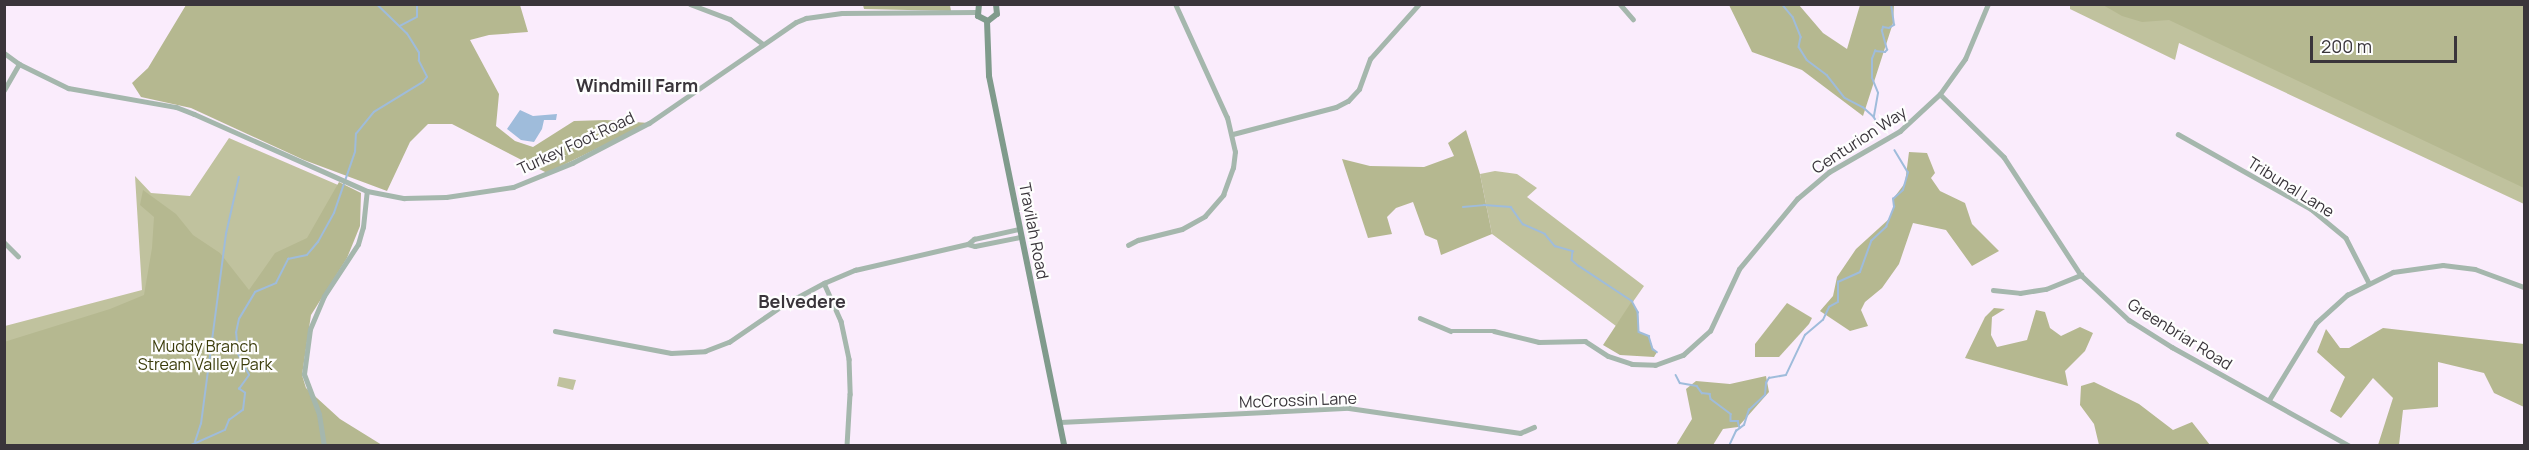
<!DOCTYPE html>
<html>
<head>
<meta charset="utf-8">
<style>
  body { margin:0 }
  #map { position:relative; width:2529px; height:450px; overflow:hidden; background:#faecfc; font-family:Manrope,sans-serif }
  div>[style] { position:absolute }
  .green>* { inset:0; background:#c0c29e }
  .forest>* { inset:0; background:#b5b890 }
  .water>* { inset:0; background:#9fbcdb }
  .stream>* { height:1.5px; margin:-0.75px; padding:0 0.75px; transform-origin:0.75px; border-radius:0.75px; background:#9fbcdb }
  .minor>* { height:4.5px; margin:-2.25px; padding:0 2.25px; transform-origin:2.25px; border-radius:2.25px; background:#a5b7ad }
  .tertiary>* { height:5px; margin:-2.5px; padding:0 2.5px; transform-origin:2.5px; border-radius:2.5px; background:#a5b7ad }
  .secondary>* { height:6px; margin:-3px; padding:0 3px; transform-origin:3px; border-radius:3px; background:#809b8c }
  span { translate:-50% -50%; white-space:nowrap; text-align:center; line-height:1.15; -webkit-text-stroke:4.5px #fefefe; paint-order:stroke }
  .street-label { font-size:16px; color:#3a353b }
  .park-label { font-size:16px; color:#3c3d0c }
  .neighbourhood-label { font-size:18px; color:#3a353b; font-weight:700 }
  .frame { position:absolute; inset:0; border:6px solid #3a353b; pointer-events:none }
  .scale { position:absolute; left:2310px; top:36px; width:147px; height:27px; box-sizing:border-box; border:3px solid #3a353b; border-top:0; padding-left:8px; font-size:18px; line-height:21px; white-space:nowrap; color:#3a353b; -webkit-text-stroke:4px #fefefe; paint-order:stroke }
</style>
</head>
<body>
<div id="map">
  <div class="green">
    <i style="clip-path:polygon(2070px 4px,2524px 5px,2524px 204px,2179px 43px,2175px 60px,2070px 9px)"></i>
    <i style="clip-path:polygon(229px 138px,352px 191px,354px 228px,5px 446px,5px 326px,142px 290px,135px 176px,151px 193px,190px 196px)"></i>
    <i style="clip-path:polygon(1495px 171px,1517px 174px,1537px 188px,1527px 197px,1644px 286px,1616px 326px,1492px 234px,1480px 174px)"></i>
    <i style="clip-path:polygon(559px 377px,576px 380px,573px 390px,557px 386px)"></i>
  </div>
  <div class="forest">
    <i style="clip-path:polygon(186px 5px,520px 5px,528px 32px,489px 35px,470px 40px,499px 94px,496px 126px,515px 141px,533px 147px,574px 121px,606px 120px,649px 123px,547px 173px,452px 124px,428px 124px,410px 142px,387px 191px,304px 160px,191px 108px,141px 97px,132px 83px,148px 68px)"></i>
    <i style="clip-path:polygon(863px 5px,950px 5px,951px 11px,864px 9px)"></i>
    <i style="clip-path:polygon(1729px 5px,1799px 5px,1823px 33px,1847px 49px,1860px 5px,1894px 5px,1893px 23px,1863px 116px,1802px 70px,1752px 52px)"></i>
    <i style="clip-path:polygon(2103px 5px,2524px 5px,2524px 188px,2169px 20px,2142px 22px,2122px 16px)"></i>
    <i style="clip-path:polygon(1466px 130px,1480px 174px,1492px 234px,1441px 255px,1437px 240px,1425px 235px,1413px 202px,1396px 208px,1387px 217px,1392px 234px,1368px 238px,1342px 159px,1370px 166px,1424px 167px,1454px 156px,1448px 143px)"></i>
    <i style="clip-path:polygon(1909px 152px,1927px 153px,1935px 173px,1931px 178px,1940px 191px,1965px 203px,1972px 224px,1999px 251px,1972px 266px,1946px 230px,1913px 223px,1899px 264px,1882px 288px,1865px 302px,1861px 310px,1868px 326px,1850px 331px,1820px 311px,1833px 296px,1837px 277px,1856px 249px,1889px 219px,1894px 207px,1893px 199px,1905px 183px)"></i>
    <i style="clip-path:polygon(339px 182px,361px 193px,360px 226px,347px 258px,311px 315px,302px 375px,306px 388px,340px 419px,382px 445px,5px 445px,4px 342px,110px 309px,144px 295px,152px 248px,154px 217px,140px 205px,143px 190px,176px 214px,193px 235px,220px 253px,249px 290px,275px 253px,307px 238px)"></i>
    <i style="clip-path:polygon(1632px 301px,1638px 312px,1639px 332px,1649px 336px,1653px 349px,1657px 352px,1654px 357px,1620px 355px,1603px 345px)"></i>
    <i style="clip-path:polygon(1787px 303px,1812px 318px,1809px 324px,1779px 357px,1755px 357px,1755px 344px)"></i>
    <i style="clip-path:polygon(1994px 308px,2005px 309px,1992px 317px,1991px 335px,1997px 347px,2027px 340px,2036px 310px,2045px 312px,2050px 328px,2061px 336px,2080px 327px,2093px 333px,2085px 351px,2065px 371px,2068px 386px,1965px 358px,1985px 317px)"></i>
    <i style="clip-path:polygon(2383px 328px,2524px 344px,2524px 407px,2494px 393px,2484px 373px,2438px 362px,2438px 407px,2403px 410px,2399px 445px,2378px 445px,2393px 398px,2373px 378px,2341px 418px,2330px 411px,2345px 377px,2317px 352px,2326px 329px,2340px 348px,2349px 348px)"></i>
    <i style="clip-path:polygon(1766px 376px,1769px 392px,1738px 427px,1723px 429px,1713px 445px,1676px 445px,1692px 419px,1686px 389px,1696px 381px,1730px 384px)"></i>
    <i style="clip-path:polygon(2094px 382px,2139px 404px,2173px 430px,2192px 422px,2210px 445px,2099px 445px,2094px 424px,2080px 405px,2081px 386px)"></i>
  </div>
  <div class="water">
    <i style="clip-path:polygon(520px 110px,533px 116px,557px 114px,556px 120px,544px 120px,542px 129px,534px 142px,521px 140px,507px 129px)"></i>
  </div>
  <div class="stream">
    <i style="left:1782px;top:4px;width:17px;rotate:50deg"></i>
    <i style="left:1793px;top:17px;width:22px;rotate:68deg"></i>
    <i style="left:1801px;top:37px;width:10px;rotate:101deg"></i>
    <i style="left:1799px;top:47px;width:15px;rotate:58deg"></i>
    <i style="left:1807px;top:60px;width:25px;rotate:37deg"></i>
    <i style="left:1827px;top:75px;width:29px;rotate:52deg"></i>
    <i style="left:1845px;top:98px;width:20px;rotate:27deg"></i>
    <i style="left:1863px;top:107px;width:15px;rotate:42deg"></i>
    <i style="left:1874px;top:117px;width:9px;rotate:58deg"></i>
    <i style="left:400px;top:26px;width:19px;rotate:-28deg"></i>
    <i style="left:417px;top:17px;width:13px;rotate:-90deg"></i>
    <i style="left:1874px;top:116px;width:23px;rotate:-80deg"></i>
    <i style="left:1878px;top:93px;width:16px;rotate:-112deg"></i>
    <i style="left:1872px;top:78px;width:19px;rotate:-90deg"></i>
    <i style="left:1872px;top:59px;width:9px;rotate:-69deg"></i>
    <i style="left:1875px;top:51px;width:10px;rotate:6deg"></i>
    <i style="left:1885px;top:52px;width:3px;rotate:-45deg"></i>
    <i style="left:1887px;top:50px;width:20px;rotate:-105deg"></i>
    <i style="left:1882px;top:31px;width:4px;rotate:-76deg"></i>
    <i style="left:1883px;top:27px;width:6px;rotate:9deg"></i>
    <i style="left:1889px;top:28px;width:6px;rotate:-31deg"></i>
    <i style="left:1894px;top:25px;width:21px;rotate:-98deg"></i>
    <i style="left:1463px;top:207px;width:21px;rotate:-5deg"></i>
    <i style="left:1484px;top:205px;width:27px;rotate:4deg"></i>
    <i style="left:1511px;top:207px;width:21px;rotate:55deg"></i>
    <i style="left:1523px;top:224px;width:24px;rotate:24deg"></i>
    <i style="left:1545px;top:234px;width:16px;rotate:50deg"></i>
    <i style="left:1555px;top:246px;width:19px;rotate:16deg"></i>
    <i style="left:1573px;top:251px;width:9px;rotate:96deg"></i>
    <i style="left:1572px;top:260px;width:9px;rotate:41deg"></i>
    <i style="left:1579px;top:266px;width:64px;rotate:33.4deg"></i>
    <i style="left:1632px;top:301px;width:13px;rotate:61deg"></i>
    <i style="left:1638px;top:312px;width:20px;rotate:87deg"></i>
    <i style="left:1639px;top:332px;width:11px;rotate:22deg"></i>
    <i style="left:1649px;top:336px;width:14px;rotate:73deg"></i>
    <i style="left:1653px;top:349px;width:5px;rotate:37deg"></i>
    <i style="left:1676px;top:375px;width:9px;rotate:63deg"></i>
    <i style="left:1680px;top:383px;width:17px;rotate:10deg"></i>
    <i style="left:1697px;top:386px;width:9px;rotate:54deg"></i>
    <i style="left:1702px;top:393px;width:8px;rotate:7deg"></i>
    <i style="left:1710px;top:394px;width:5px;rotate:79deg"></i>
    <i style="left:1711px;top:399px;width:25px;rotate:37deg"></i>
    <i style="left:1731px;top:414px;width:7px;rotate:90deg"></i>
    <i style="left:1731px;top:421px;width:7px"></i>
    <i style="left:1738px;top:421px;width:7px;rotate:74deg"></i>
    <i style="left:195px;top:442px;width:19px;rotate:-72deg"></i>
    <i style="left:201px;top:424px;width:192px;rotate:-82.5deg"></i>
    <i style="left:226px;top:234px;width:58px;rotate:-77.2deg"></i>
    <i style="left:189px;top:446px;width:39px;rotate:-24deg"></i>
    <i style="left:225px;top:430px;width:11px;rotate:-68deg"></i>
    <i style="left:229px;top:420px;width:17px;rotate:-36deg"></i>
    <i style="left:243px;top:410px;width:17px;rotate:-83deg"></i>
    <i style="left:245px;top:393px;width:7px;rotate:-146deg"></i>
    <i style="left:239px;top:389px;width:17px;rotate:-54deg"></i>
    <i style="left:249px;top:375px;width:24px;rotate:-118deg"></i>
    <i style="left:238px;top:354px;width:21px;rotate:-95deg"></i>
    <i style="left:236px;top:333px;width:14px;rotate:-78deg"></i>
    <i style="left:239px;top:319px;width:31px;rotate:-59deg"></i>
    <i style="left:255px;top:292px;width:23px;rotate:-23deg"></i>
    <i style="left:276px;top:283px;width:27px;rotate:-63deg"></i>
    <i style="left:288px;top:259px;width:19px;rotate:-12deg"></i>
    <i style="left:307px;top:255px;width:17px;rotate:-50deg"></i>
    <i style="left:318px;top:242px;width:33px;rotate:-61deg"></i>
    <i style="left:334px;top:213px;width:65px;rotate:-71deg"></i>
    <i style="left:355px;top:152px;width:18px;rotate:-87deg"></i>
    <i style="left:356px;top:134px;width:28px;rotate:-51deg"></i>
    <i style="left:374px;top:112px;width:57px;rotate:-31.5deg"></i>
    <i style="left:423px;top:82px;width:6px;rotate:-51deg"></i>
    <i style="left:427px;top:77px;width:18px;rotate:-117deg"></i>
    <i style="left:419px;top:61px;width:8px;rotate:-90deg"></i>
    <i style="left:419px;top:53px;width:22px;rotate:-122deg"></i>
    <i style="left:407px;top:34px;width:43px;rotate:-135.9deg"></i>
    <i style="left:1729px;top:446px;width:17px;rotate:-65deg"></i>
    <i style="left:1736px;top:431px;width:10px;rotate:-37deg"></i>
    <i style="left:1744px;top:425px;width:16px;rotate:-72deg"></i>
    <i style="left:1749px;top:410px;width:22px;rotate:-43deg"></i>
    <i style="left:1765px;top:395px;width:12px;rotate:-85deg"></i>
    <i style="left:1766px;top:383px;width:6px;rotate:-59deg"></i>
    <i style="left:1769px;top:378px;width:17px;rotate:-10deg"></i>
    <i style="left:1786px;top:375px;width:44px;rotate:-64.6deg"></i>
    <i style="left:1805px;top:335px;width:23px;rotate:-40deg"></i>
    <i style="left:1823px;top:320px;width:14px;rotate:-65deg"></i>
    <i style="left:1829px;top:307px;width:10px;rotate:-29deg"></i>
    <i style="left:1838px;top:302px;width:20px;rotate:-90deg"></i>
    <i style="left:1838px;top:282px;width:24px;rotate:-24deg"></i>
    <i style="left:1860px;top:272px;width:33px;rotate:-70deg"></i>
    <i style="left:1871px;top:241px;width:21px;rotate:-43deg"></i>
    <i style="left:1886px;top:227px;width:22px;rotate:-68deg"></i>
    <i style="left:1894px;top:207px;width:8px;rotate:-97deg"></i>
    <i style="left:1893px;top:199px;width:13px;rotate:-42deg"></i>
    <i style="left:1903px;top:190px;width:18px;rotate:-74deg"></i>
    <i style="left:1908px;top:173px;width:26px;rotate:-121deg"></i>
  </div>
  <div class="minor">
    <i style="left:690px;top:4px;width:43px;rotate:20.6deg"></i>
    <i style="left:730px;top:19px;width:41px;rotate:37.1deg"></i>
    <i style="left:1620px;top:4px;width:20px;rotate:49deg"></i>
    <i style="left:4px;top:90px;width:30px;rotate:-60deg"></i>
    <i style="left:1940px;top:94px;width:90px;rotate:44.5deg"></i>
    <i style="left:2004px;top:157px;width:141px;rotate:56.9deg"></i>
    <i style="left:2081px;top:275px;width:66px;rotate:43.2deg"></i>
    <i style="left:2129px;top:320px;width:51px;rotate:32.1deg"></i>
    <i style="left:2172px;top:347px;width:204px;rotate:29.1deg"></i>
    <i style="left:1233px;top:134px;width:106px;rotate:-14.7deg"></i>
    <i style="left:1336px;top:107px;width:13px;rotate:-27deg"></i>
    <i style="left:1348px;top:101px;width:16px;rotate:-47deg"></i>
    <i style="left:1359px;top:89px;width:32px;rotate:-70deg"></i>
    <i style="left:1370px;top:59px;width:74px;rotate:-48.3deg"></i>
    <i style="left:2178px;top:134px;width:153px;rotate:29.4deg"></i>
    <i style="left:2311px;top:209px;width:45px;rotate:39.6deg"></i>
    <i style="left:2346px;top:238px;width:51px;rotate:62.9deg"></i>
    <i style="left:4px;top:242px;width:20px;rotate:45deg"></i>
    <i style="left:968px;top:244px;width:8px;rotate:-40deg"></i>
    <i style="left:974px;top:239px;width:46px;rotate:-12.5deg"></i>
    <i style="left:1128px;top:245px;width:11px;rotate:-27deg"></i>
    <i style="left:1138px;top:240px;width:45px;rotate:-14deg"></i>
    <i style="left:1182px;top:229px;width:26px;rotate:-29deg"></i>
    <i style="left:1205px;top:216px;width:28px;rotate:-49deg"></i>
    <i style="left:1223px;top:195px;width:29px;rotate:-70deg"></i>
    <i style="left:1233px;top:168px;width:16px;rotate:-83deg"></i>
    <i style="left:1235px;top:152px;width:35px;rotate:-103deg"></i>
    <i style="left:1227px;top:118px;width:125px;rotate:-114.5deg"></i>
    <i style="left:824px;top:283px;width:42px;rotate:65.9deg"></i>
    <i style="left:841px;top:321px;width:39px;rotate:78deg"></i>
    <i style="left:849px;top:359px;width:35px;rotate:88deg"></i>
    <i style="left:850px;top:394px;width:52px;rotate:93.3deg"></i>
    <i style="left:1993px;top:290px;width:27px;rotate:6deg"></i>
    <i style="left:2020px;top:293px;width:26px;rotate:-9deg"></i>
    <i style="left:2046px;top:289px;width:38px;rotate:-22deg"></i>
    <i style="left:1420px;top:318px;width:33px;rotate:23deg"></i>
    <i style="left:1450px;top:331px;width:44px"></i>
    <i style="left:1494px;top:331px;width:46px;rotate:13.7deg"></i>
    <i style="left:1539px;top:342px;width:46px;rotate:-1.2deg"></i>
    <i style="left:1585px;top:341px;width:27px;rotate:33deg"></i>
    <i style="left:1608px;top:356px;width:25px;rotate:18deg"></i>
    <i style="left:1632px;top:364px;width:23px;rotate:2deg"></i>
    <i style="left:1655px;top:365px;width:30px;rotate:-20deg"></i>
    <i style="left:1683px;top:355px;width:36px;rotate:-42deg"></i>
    <i style="left:1710px;top:331px;width:68px;rotate:-64.9deg"></i>
    <i style="left:1739px;top:269px;width:91px;rotate:-50.4deg"></i>
    <i style="left:1797px;top:199px;width:42px;rotate:-40.2deg"></i>
    <i style="left:1829px;top:172px;width:82px;rotate:-30deg"></i>
    <i style="left:1900px;top:131px;width:54px;rotate:-42.8deg"></i>
    <i style="left:1940px;top:94px;width:43px;rotate:-54.5deg"></i>
    <i style="left:1965px;top:59px;width:60px;rotate:-67.3deg"></i>
    <i style="left:555px;top:331px;width:118px;rotate:10.7deg"></i>
    <i style="left:671px;top:353px;width:34px;rotate:-3deg"></i>
    <i style="left:705px;top:351px;width:26px;rotate:-21deg"></i>
    <i style="left:729px;top:342px;width:65px;rotate:-34.4deg"></i>
    <i style="left:783px;top:305px;width:47px;rotate:-28.2deg"></i>
    <i style="left:824px;top:283px;width:34px;rotate:-23deg"></i>
    <i style="left:855px;top:270px;width:116px;rotate:-13deg"></i>
    <i style="left:968px;top:244px;width:7px;rotate:16deg"></i>
    <i style="left:975px;top:246px;width:46px;rotate:-11.3deg"></i>
    <i style="left:2269px;top:400px;width:90px;rotate:-58.6deg"></i>
    <i style="left:2316px;top:323px;width:42px;rotate:-42.1deg"></i>
    <i style="left:2347px;top:295px;width:51px;rotate:-26.6deg"></i>
    <i style="left:2393px;top:272px;width:50px;rotate:-8deg"></i>
    <i style="left:2443px;top:265px;width:32px;rotate:7deg"></i>
    <i style="left:2475px;top:269px;width:52px;rotate:20.2deg"></i>
    <i style="left:1060px;top:422px;width:289px;rotate:-2.8deg"></i>
    <i style="left:1349px;top:408px;width:173px;rotate:8.3deg"></i>
    <i style="left:1520px;top:433px;width:15px;rotate:-23deg"></i>
  </div>
  <div class="tertiary">
    <i style="left:4px;top:53px;width:19px;rotate:36deg"></i>
    <i style="left:19px;top:64px;width:55px;rotate:26.1deg"></i>
    <i style="left:68px;top:88px;width:110px;rotate:10deg"></i>
    <i style="left:176px;top:107px;width:19px;rotate:21deg"></i>
    <i style="left:194px;top:114px;width:189px;rotate:24deg"></i>
    <i style="left:367px;top:191px;width:38px;rotate:11deg"></i>
    <i style="left:404px;top:198px;width:42px;rotate:-1.4deg"></i>
    <i style="left:446px;top:197px;width:68px;rotate:-8.5deg"></i>
    <i style="left:513px;top:187px;width:64px;rotate:-22.1deg"></i>
    <i style="left:572px;top:163px;width:87px;rotate:-27.5deg"></i>
    <i style="left:649px;top:123px;width:178px;rotate:-34.5deg"></i>
    <i style="left:796px;top:22px;width:11px;rotate:-22deg"></i>
    <i style="left:806px;top:18px;width:36px;rotate:-8deg"></i>
    <i style="left:842px;top:13px;width:135px;rotate:-0.4deg"></i>
    <i style="left:324px;top:446px;width:32px;rotate:-99deg"></i>
    <i style="left:319px;top:414px;width:43px;rotate:-110.6deg"></i>
    <i style="left:304px;top:374px;width:45px;rotate:-82.4deg"></i>
    <i style="left:310px;top:329px;width:36px;rotate:-67deg"></i>
    <i style="left:324px;top:296px;width:62px;rotate:-56.8deg"></i>
    <i style="left:358px;top:244px;width:18px;rotate:-74deg"></i>
    <i style="left:363px;top:227px;width:36px;rotate:-84deg"></i>
  </div>
  <div class="secondary">
    <i style="left:979px;top:4px;width:12px;rotate:95deg"></i>
    <i style="left:978px;top:16px;width:11px;rotate:27deg"></i>
    <i style="left:988px;top:21px;width:11px;rotate:-38deg"></i>
    <i style="left:997px;top:14px;width:10px;rotate:-96deg"></i>
    <i style="left:987px;top:21px;width:55px;rotate:87.9deg"></i>
    <i style="left:989px;top:76px;width:378px;rotate:78.5deg"></i>
  </div>
  <div class="street-label">
    <span style="left:1859px;top:140px;rotate:-33deg">Centurion Way</span>
    <span style="left:576px;top:143px;rotate:-25deg">Turkey Foot Road</span>
    <span style="left:2291px;top:187px;rotate:32deg">Tribunal Lane</span>
    <span style="left:1034px;top:231px;rotate:79deg">Travilah Road</span>
    <span style="left:2180px;top:334px;rotate:32deg">Greenbriar Road</span>
    <span style="left:1298px;top:400px;rotate:-2deg">McCrossin Lane</span>
  </div>
  <div class="park-label">
    <span style="left:205px;top:355px">Muddy Branch<br>Stream Valley Park</span>
  </div>
  <div class="neighbourhood-label">
    <span style="left:637px;top:85px">Windmill Farm</span>
    <span style="left:802px;top:301px">Belvedere</span>
  </div>
  <div class="frame"></div>
  <div class="scale">200 m</div>
</div>
</body>
</html>
